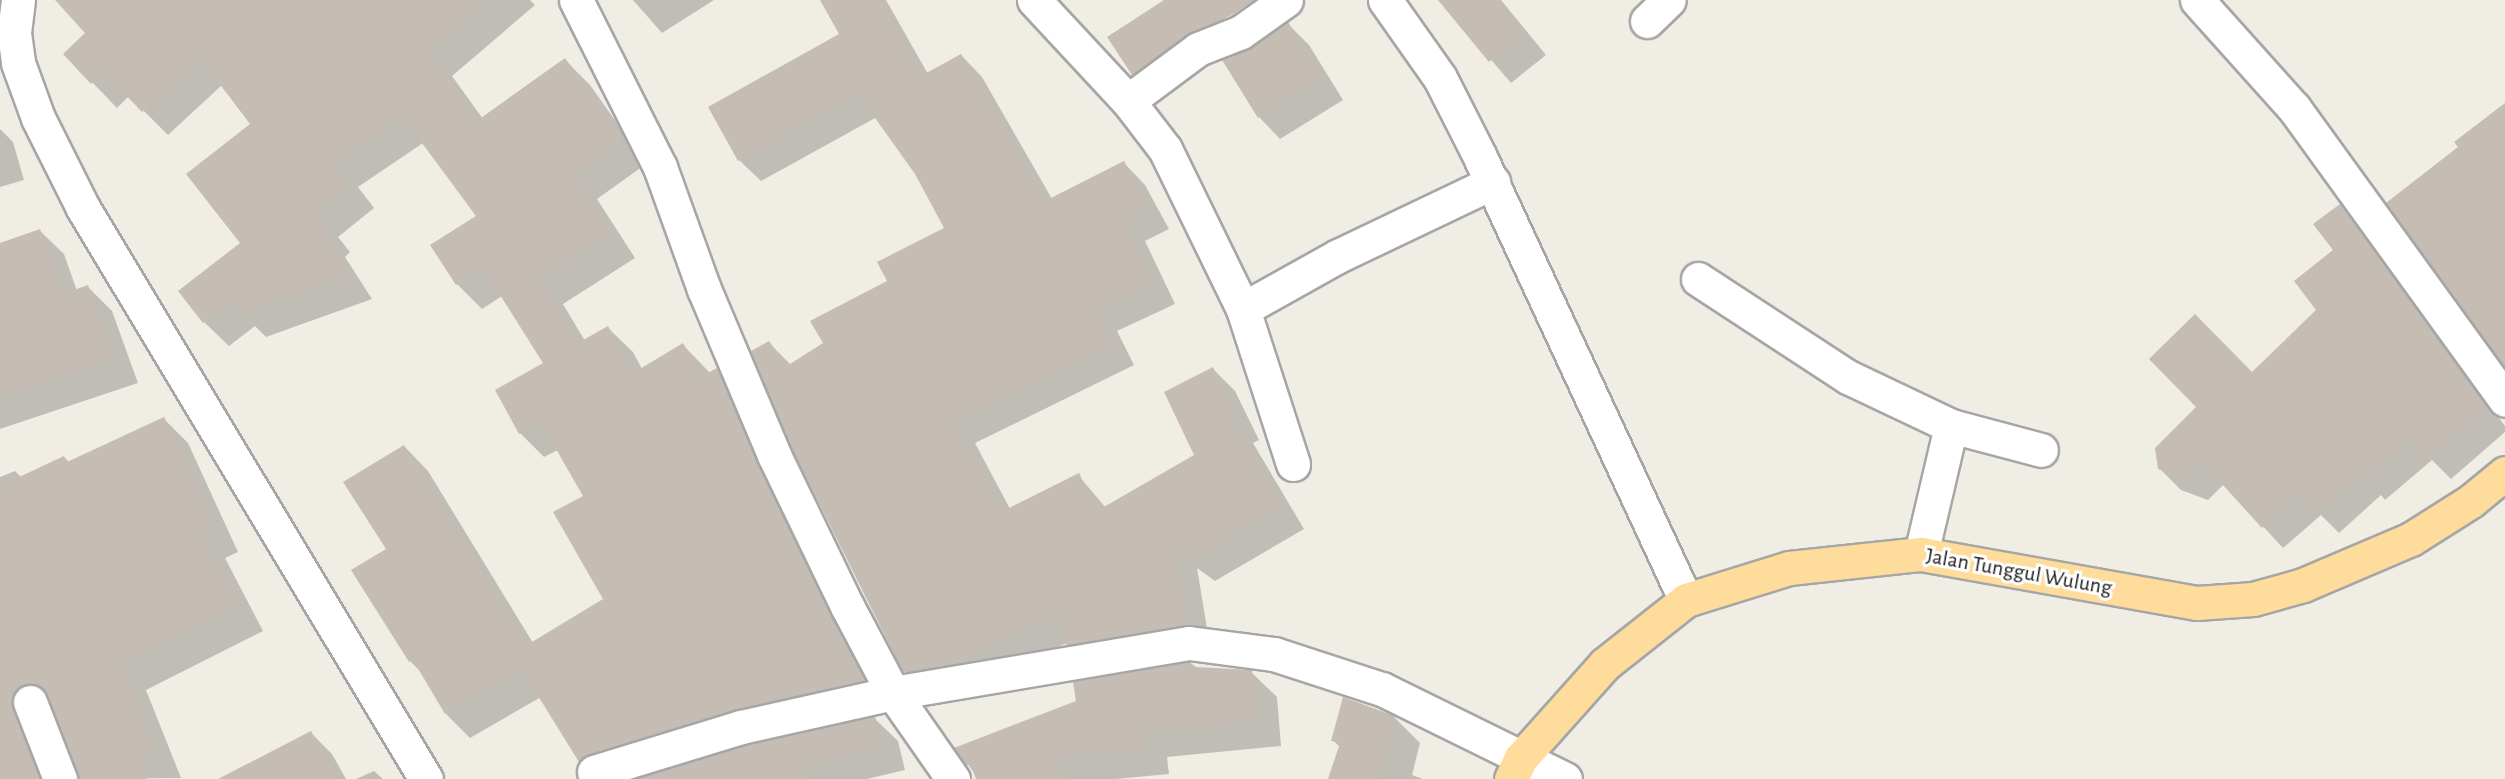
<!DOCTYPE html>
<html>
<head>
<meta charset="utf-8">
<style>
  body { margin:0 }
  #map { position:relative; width:2505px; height:779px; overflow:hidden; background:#f0ede5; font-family:"Alegreya Sans",sans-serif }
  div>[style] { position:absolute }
  .shadow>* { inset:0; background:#0003 }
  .building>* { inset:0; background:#c5bcb4 }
  .roads { filter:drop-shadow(2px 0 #a6a6a6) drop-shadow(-2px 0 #a6a6a6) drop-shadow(0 2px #a6a6a6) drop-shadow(0 -2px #a6a6a6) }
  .minor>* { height:33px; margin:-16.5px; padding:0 16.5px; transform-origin:16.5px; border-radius:16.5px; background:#fff }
  .primary>* { height:33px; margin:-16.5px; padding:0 16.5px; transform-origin:16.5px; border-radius:16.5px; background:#fedc9b }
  span { translate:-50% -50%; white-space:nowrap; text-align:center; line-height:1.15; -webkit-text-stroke:6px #fff; paint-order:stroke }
  .street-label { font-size:22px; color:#1f1f1f }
</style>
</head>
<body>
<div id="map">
  <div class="shadow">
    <i style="clip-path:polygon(74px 0,530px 0,535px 5px,452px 76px,483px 119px,565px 60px,590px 85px,646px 164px,597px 199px,635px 258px,563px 304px,585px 341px,608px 328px,633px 352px,642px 369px,683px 345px,710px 373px,717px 370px,741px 394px,888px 705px,597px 779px,580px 761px,541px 697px,470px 738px,446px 714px,423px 674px,410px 661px,388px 549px,404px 446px,428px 471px,533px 643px,605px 600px,585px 497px,558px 450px,544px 457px,520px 433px,545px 364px,502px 296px,482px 309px,457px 284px,478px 217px,423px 143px,358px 187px,374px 208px,338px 237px,350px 252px,345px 257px,372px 299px,266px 337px,255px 326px,229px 346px,204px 322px,242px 243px,252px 124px,222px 85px,168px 135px,129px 96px,117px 108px,65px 54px,87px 34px)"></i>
    <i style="clip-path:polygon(633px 0,714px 0,662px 33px)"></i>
    <i style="clip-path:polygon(822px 0,886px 0,928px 74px,961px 55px,982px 77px,1052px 199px,1124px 163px,1145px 185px,1169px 229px,1145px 241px,1175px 304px,1117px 331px,1134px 365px,975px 443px,1010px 509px,1078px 475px,1106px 508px,1196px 456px,1213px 369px,1235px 391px,1259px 440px,1253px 443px,1304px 529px,1215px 581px,1197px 568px,1210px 646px,1089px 666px,1067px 643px,973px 685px,926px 693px,904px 671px,792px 447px,769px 343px,791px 365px,825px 344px,946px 228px,916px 173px,877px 117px,761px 181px,739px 160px,842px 35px)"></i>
    <i style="clip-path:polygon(1167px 0,1213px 0,1241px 41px,1154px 95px,1133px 74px)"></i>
    <i style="clip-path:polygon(1440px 0,1501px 0,1546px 55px,1511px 83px)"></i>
    <i style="clip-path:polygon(1288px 24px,1309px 45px,1343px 100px,1280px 139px,1259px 117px,1252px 49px)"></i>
    <i style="clip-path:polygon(0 129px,13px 142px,24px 180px,0 187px)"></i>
    <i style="clip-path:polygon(2340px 206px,2361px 227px,2505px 426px,2505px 432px,2451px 479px,2432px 460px,2385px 500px,2381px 495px,2339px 533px,2321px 515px,2283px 548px,2224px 484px,2208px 500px,2181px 490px,2159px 468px,2318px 310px,2335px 251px)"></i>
    <i style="clip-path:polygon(40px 231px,64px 254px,77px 291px,88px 287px,112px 311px,138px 383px,0 429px,0 244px)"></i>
    <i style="clip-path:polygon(164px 419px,188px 443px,238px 552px,225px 558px,263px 631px,146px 690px,181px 778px,79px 779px,53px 707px,47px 708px,53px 779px,0 779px,0 477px,15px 471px,21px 477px,64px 457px,69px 462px)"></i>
    <i style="clip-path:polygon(1195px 668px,1251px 672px,1277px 697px,1281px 746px,1167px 757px,1169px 774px,1116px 779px,978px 779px,968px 764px)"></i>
    <i style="clip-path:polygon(874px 718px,898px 741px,905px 770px,867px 779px,640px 779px)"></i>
    <i style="clip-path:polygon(1395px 718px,1420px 743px,1412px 775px,1423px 779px,1330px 779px,1340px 747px,1333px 740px)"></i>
    <i style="clip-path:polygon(311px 733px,332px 754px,346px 779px,245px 779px)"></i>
    <i style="clip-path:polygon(374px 771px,383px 779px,356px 779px)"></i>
  </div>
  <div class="building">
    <i style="clip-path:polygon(55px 0,488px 0,428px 51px,478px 120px,565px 58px,623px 138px,574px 174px,611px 233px,539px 279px,578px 343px,608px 326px,635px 372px,683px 343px,702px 376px,717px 368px,757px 463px,865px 680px,736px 709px,589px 754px,579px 762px,522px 670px,445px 714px,413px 660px,409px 662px,351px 570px,386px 549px,343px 482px,404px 445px,527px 645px,603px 599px,553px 512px,583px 496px,540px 421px,519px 434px,495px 390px,543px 363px,483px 268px,456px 285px,430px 245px,476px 216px,402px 116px,335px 162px,351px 183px,315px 212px,327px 227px,321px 231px,349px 275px,240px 314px,232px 301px,203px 323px,178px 291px,240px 243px,186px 174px,250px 124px,200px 58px,142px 112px,104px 72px,91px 84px,63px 54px,85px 33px)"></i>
    <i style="clip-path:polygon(820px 0,880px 0,921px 76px,961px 54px,1045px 201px,1124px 161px,1148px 208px,1125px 219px,1154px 282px,1096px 310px,1113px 344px,954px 421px,1000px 507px,1007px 504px,1009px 508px,1079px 473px,1097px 511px,1194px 455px,1164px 392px,1213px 367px,1238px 418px,1233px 421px,1283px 507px,1192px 560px,1176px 549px,1189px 624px,1066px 645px,1061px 615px,951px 664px,903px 672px,791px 447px,751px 351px,769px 341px,787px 366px,823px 343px,810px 321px,887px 281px,877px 262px,944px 228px,915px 174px,858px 94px,738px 161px,708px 107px,839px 34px)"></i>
    <i style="clip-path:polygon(1164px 0,1254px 0,1232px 15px,1187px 34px,1132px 75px,1107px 37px)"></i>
    <i style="clip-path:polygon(1438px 0,1499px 0,1526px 32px,1489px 62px)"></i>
    <i style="clip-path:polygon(1288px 22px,1323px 78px,1258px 118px,1222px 60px,1252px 47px)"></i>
    <i style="clip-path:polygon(2505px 103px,2505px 368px,2386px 203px,2458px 147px,2454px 142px)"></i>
    <i style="clip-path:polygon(2340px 204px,2487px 408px,2429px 460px,2411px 439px,2363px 480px,2359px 475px,2317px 513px,2300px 494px,2262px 528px,2203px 463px,2186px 480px,2158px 469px,2155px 448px,2196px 407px,2149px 359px,2195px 314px,2252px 372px,2316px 310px,2294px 281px,2333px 250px,2313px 224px)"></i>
    <i style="clip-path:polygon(40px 229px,63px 294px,88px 285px,115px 359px,0 397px,0 243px)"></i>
    <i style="clip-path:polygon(164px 417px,215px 528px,202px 534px,240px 606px,123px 666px,158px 754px,140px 761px,147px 779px,78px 779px,47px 695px,32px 683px,16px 690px,11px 700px,40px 779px,0 779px,0 486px,64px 456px,67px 462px)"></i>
    <i style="clip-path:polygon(1189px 662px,1196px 667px,1252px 670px,1257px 722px,1142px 732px,1144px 750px,1052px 758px,1069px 779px,976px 779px,971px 765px,966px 765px,954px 748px,1076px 701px,1073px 682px)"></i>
    <i style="clip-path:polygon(1343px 697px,1395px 716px,1379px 779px,1328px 779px,1340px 743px,1331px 741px)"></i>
    <i style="clip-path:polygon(875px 716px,882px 747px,801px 766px,807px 779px,635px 779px,746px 745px)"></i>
    <i style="clip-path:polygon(311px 731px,337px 779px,218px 779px)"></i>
  </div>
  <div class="roads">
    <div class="minor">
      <i style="left:18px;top:0;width:33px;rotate:97deg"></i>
      <i style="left:14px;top:33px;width:30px;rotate:82deg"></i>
      <i style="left:18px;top:63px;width:59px;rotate:70deg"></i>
      <i style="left:38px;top:118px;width:101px;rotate:63.4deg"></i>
      <i style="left:83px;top:208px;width:666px;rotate:59.01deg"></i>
      <i style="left:576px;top:0;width:187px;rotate:63.3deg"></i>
      <i style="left:660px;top:167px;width:130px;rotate:70.2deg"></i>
      <i style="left:704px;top:289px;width:180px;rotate:67.1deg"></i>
      <i style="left:774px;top:455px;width:168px;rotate:64.2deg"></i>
      <i style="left:847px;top:606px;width:98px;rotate:62.1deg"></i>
      <i style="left:893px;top:693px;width:105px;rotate:55.1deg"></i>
      <i style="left:1034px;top:0;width:138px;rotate:47.1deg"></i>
      <i style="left:1128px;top:101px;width:61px;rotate:52.4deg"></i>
      <i style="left:1165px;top:149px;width:178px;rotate:64deg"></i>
      <i style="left:1243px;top:309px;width:163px;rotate:72.1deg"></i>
      <i style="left:1385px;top:0;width:95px;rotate:54.8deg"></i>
      <i style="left:1440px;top:78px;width:89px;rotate:63.1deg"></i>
      <i style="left:1480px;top:157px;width:489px;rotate:65.1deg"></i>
      <i style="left:2197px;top:0;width:145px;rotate:48.1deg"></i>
      <i style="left:2294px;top:108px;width:360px;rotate:54.1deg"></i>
      <i style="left:1647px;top:21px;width:30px;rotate:-44deg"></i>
      <i style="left:1128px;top:101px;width:87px;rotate:-36.6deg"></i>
      <i style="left:1198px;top:49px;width:46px;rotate:-21.6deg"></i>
      <i style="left:1241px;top:32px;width:55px;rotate:-35.4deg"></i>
      <i style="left:1698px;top:279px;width:179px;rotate:33.2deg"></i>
      <i style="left:1848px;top:377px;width:114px;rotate:25.4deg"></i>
      <i style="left:1951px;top:426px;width:131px;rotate:103.2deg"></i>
      <i style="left:1243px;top:309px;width:109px;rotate:-29.2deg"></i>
      <i style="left:1338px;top:256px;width:172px;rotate:-25.5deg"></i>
      <i style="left:1951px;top:426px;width:93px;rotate:14.9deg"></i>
      <i style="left:30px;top:702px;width:83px;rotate:68.7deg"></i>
      <i style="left:594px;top:772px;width:154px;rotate:-17deg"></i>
      <i style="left:741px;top:727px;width:156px;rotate:-12.6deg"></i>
      <i style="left:893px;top:693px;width:300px;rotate:-9.6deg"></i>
      <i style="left:1189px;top:643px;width:86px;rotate:7.4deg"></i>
      <i style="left:1274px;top:654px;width:114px;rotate:18deg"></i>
      <i style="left:1382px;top:689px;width:204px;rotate:26.2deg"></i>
    </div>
    <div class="primary">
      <i style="left:1511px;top:779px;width:23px;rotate:-65deg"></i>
      <i style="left:1521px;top:758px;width:126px;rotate:-48.2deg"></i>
      <i style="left:1605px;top:664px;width:103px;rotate:-38.3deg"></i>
      <i style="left:1686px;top:600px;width:108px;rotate:-17.3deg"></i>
      <i style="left:1789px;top:568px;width:133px;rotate:-6.1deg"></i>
      <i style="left:1921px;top:554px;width:280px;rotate:10.1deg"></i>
      <i style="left:2197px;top:603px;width:56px;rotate:-4.1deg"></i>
      <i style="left:2253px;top:599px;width:52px;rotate:-15.6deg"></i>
      <i style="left:2303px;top:585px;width:117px;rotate:-23.1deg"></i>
      <i style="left:2411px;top:539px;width:71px;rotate:-32.3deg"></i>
      <i style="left:2471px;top:501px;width:44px;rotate:-39.5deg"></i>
    </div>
  </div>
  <div class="street-label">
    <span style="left:2019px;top:572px;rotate:10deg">Jalan Tunggul Wulung</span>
  </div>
</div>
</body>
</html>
